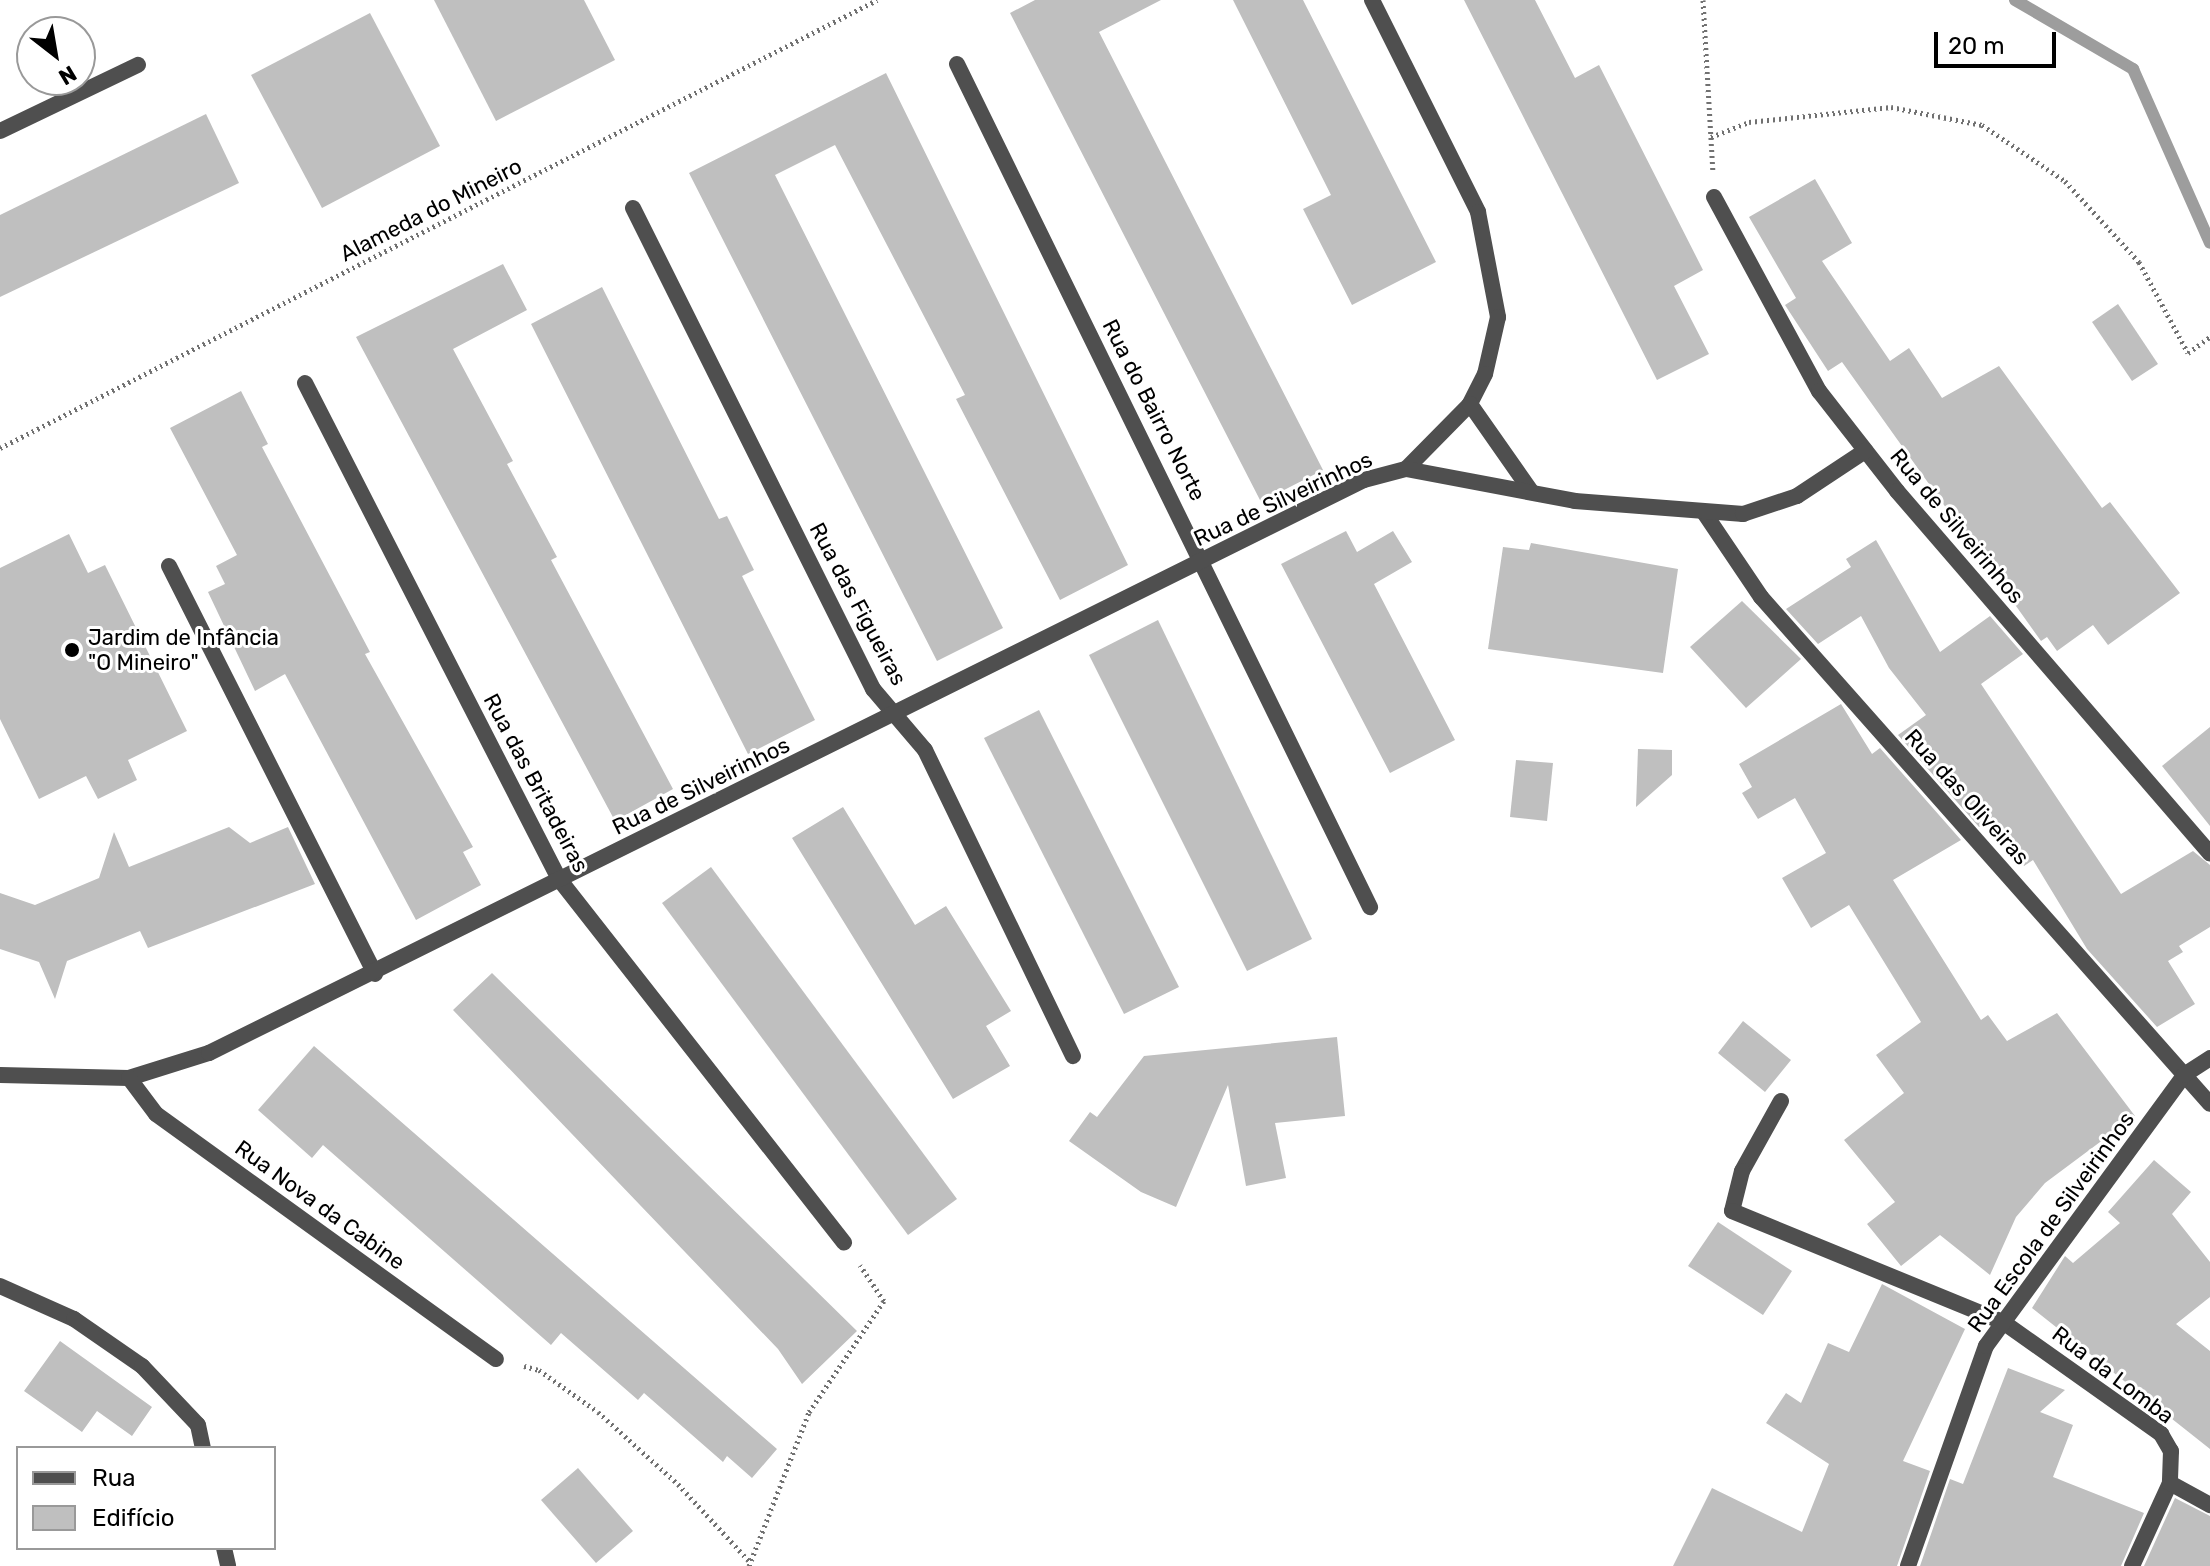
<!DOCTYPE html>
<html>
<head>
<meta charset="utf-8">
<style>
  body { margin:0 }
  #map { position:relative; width:2210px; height:1566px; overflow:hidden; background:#fff; font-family:Rubik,sans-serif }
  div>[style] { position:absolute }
  .stream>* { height:12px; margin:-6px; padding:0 6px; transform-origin:6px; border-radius:6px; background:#9d9d9d }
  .building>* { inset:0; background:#bfbfbf }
  .path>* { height:5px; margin-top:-2.5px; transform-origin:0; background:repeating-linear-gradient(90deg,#717171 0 2px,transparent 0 6px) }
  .service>* { height:16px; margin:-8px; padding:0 8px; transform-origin:8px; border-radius:8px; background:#4f4f4f }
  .minor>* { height:16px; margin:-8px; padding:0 8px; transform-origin:8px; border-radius:8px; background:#4f4f4f }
  .dots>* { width:22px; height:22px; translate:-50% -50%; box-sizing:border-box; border:4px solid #fff; border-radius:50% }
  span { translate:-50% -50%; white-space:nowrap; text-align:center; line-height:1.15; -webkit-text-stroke:6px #fff; paint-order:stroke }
  .street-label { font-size:22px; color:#000 }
  .poi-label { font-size:22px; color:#000 }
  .left { translate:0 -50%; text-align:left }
  .legend { position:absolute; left:16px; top:1446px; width:260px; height:104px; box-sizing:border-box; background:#fff; border:2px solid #999; margin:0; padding:10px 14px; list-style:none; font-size:24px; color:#000 }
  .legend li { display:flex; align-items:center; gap:16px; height:40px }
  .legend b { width:40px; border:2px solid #999 }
  .north { position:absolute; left:16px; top:16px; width:80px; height:80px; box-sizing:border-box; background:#fff; border:2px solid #999; border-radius:50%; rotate:149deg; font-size:22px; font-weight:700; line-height:32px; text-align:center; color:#000 }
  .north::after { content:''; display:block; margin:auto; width:28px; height:36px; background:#000; clip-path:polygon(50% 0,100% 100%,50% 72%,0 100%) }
  .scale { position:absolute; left:1934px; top:32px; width:122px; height:36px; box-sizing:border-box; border:4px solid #000; border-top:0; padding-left:10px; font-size:24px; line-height:28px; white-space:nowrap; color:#000; -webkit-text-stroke:6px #fff; paint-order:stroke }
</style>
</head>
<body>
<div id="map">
  <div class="stream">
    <i style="left:2015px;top:0;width:137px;rotate:30.3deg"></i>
    <i style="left:2133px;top:69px;width:190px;rotate:66.1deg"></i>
  </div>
  <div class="building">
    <i style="clip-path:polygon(434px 0,584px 0,615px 60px,496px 121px)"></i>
    <i style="clip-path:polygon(1035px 0,1161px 0,1099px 32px,1323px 470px,1261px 502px,1010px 13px)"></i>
    <i style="clip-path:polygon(1233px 0,1303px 0,1436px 262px,1352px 305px,1303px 209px,1331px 195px)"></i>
    <i style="clip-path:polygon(1464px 0,1535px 0,1575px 78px,1599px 65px,1703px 270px,1674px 286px,1709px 354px,1657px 380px)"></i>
    <i style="clip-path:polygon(370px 13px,440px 146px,322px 208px,251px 75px)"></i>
    <i style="clip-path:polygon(886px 73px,1128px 565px,1060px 600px,956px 399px,965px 395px,835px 145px,775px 175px,1003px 628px,937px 661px,689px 173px)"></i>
    <i style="clip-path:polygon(206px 114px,239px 183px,0 297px,0 215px)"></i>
    <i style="clip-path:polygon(1815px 179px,1852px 243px,1822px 261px,1890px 361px,1909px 348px,1942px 398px,1999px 366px,2102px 508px,2110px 502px,2180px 593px,2108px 645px,2093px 625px,2057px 651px,2047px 637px,2041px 641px,1842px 362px,1828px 371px,1785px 305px,1796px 298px,1749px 217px)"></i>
    <i style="clip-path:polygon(503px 264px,527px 310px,453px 349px,513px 461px,507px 464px,557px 557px,551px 560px,673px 789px,615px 821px,356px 337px)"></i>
    <i style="clip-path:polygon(602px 287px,719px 519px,727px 516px,754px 570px,742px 576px,815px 720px,748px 754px,531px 324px)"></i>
    <i style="clip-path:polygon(2118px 304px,2158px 364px,2132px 381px,2092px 322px)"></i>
    <i style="clip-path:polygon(241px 391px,268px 444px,262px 447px,370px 652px,365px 654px,473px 847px,463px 852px,481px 885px,416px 920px,285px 674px,255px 691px,208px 592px,225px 584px,216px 566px,237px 555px,170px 428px)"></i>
    <i style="clip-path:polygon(1346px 531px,1357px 552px,1393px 531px,1412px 562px,1374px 584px,1455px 740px,1390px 773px,1281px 564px)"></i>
    <i style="clip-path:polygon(69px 534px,88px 573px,105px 565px,187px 731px,128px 760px,137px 780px,98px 799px,86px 776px,39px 799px,0 719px,0 568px)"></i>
    <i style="clip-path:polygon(1876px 540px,1940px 652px,1990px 616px,2023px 654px,1981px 684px,2121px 894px,2193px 851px,2210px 865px,2210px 927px,2179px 946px,2183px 952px,2168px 961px,2195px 1004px,2157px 1027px,2087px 949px,2033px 860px,2024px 866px,1993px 817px,1979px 827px,1898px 735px,1926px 715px,1889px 668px,1861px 616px,1818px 644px,1786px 609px,1851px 567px,1846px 559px)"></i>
    <i style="clip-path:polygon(1531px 543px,1678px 569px,1663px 673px,1488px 649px,1503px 547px,1529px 550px)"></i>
    <i style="clip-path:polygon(1742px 601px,1801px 659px,1746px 708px,1690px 647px)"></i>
    <i style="clip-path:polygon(1158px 620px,1312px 939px,1247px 971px,1089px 655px)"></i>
    <i style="clip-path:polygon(1841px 704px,1872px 754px,1880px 748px,1961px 840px,1893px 880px,1981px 1020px,1988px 1015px,2007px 1041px,2057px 1013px,2135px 1116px,2045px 1183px,2016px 1217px,1990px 1275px,1940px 1235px,1901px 1266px,1867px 1224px,1895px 1202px,1844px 1140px,1904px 1093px,1876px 1055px,1921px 1022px,1849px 905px,1811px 928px,1782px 878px,1826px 853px,1795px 798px,1758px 819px,1742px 793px,1752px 787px,1739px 764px)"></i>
    <i style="clip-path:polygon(1039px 710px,1179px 987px,1124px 1014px,984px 738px)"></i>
    <i style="clip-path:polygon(2210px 727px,2210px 826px,2162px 766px)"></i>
    <i style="clip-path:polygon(1638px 749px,1672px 750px,1672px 775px,1636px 807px)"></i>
    <i style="clip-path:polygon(1516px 760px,1553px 763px,1547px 821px,1510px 817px)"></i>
    <i style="clip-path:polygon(843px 807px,915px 925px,946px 906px,1011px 1011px,986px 1026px,1010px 1066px,953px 1099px,792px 838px)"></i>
    <i style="clip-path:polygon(229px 827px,250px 843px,288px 827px,315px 884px,148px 948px,140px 931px,67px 961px,55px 999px,39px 962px,0 949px,0 893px,35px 905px,99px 878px,114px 832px,129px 867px)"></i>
    <i style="clip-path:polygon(711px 867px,957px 1199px,908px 1235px,662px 903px)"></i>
    <i style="clip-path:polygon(492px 973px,857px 1331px,802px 1384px,778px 1349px,453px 1010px)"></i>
    <i style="clip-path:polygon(1743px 1021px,1791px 1060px,1765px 1092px,1718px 1053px)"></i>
    <i style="clip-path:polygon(1337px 1037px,1345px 1116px,1275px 1123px,1286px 1178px,1246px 1186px,1228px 1085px,1176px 1207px,1141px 1192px,1069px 1141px,1090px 1112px,1097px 1117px,1144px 1056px)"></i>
    <i style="clip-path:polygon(314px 1046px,777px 1449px,752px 1478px,727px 1456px,723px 1462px,644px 1393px,638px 1400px,561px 1333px,551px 1345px,323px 1145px,312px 1158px,258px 1110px)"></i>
    <i style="clip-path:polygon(2154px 1160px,2191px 1192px,2172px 1214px,2210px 1262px,2210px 1297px,2176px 1324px,2210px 1351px,2210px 1449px,2032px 1308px,2065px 1256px,2073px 1263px,2120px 1223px,2108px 1212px)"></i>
    <i style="clip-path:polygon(1718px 1222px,1792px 1271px,1763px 1315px,1688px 1266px)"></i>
    <i style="clip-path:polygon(1882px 1284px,1965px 1329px,1903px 1461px,1930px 1471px,1897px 1566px,1673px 1566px,1712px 1488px,1802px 1532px,1829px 1464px,1766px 1423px,1786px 1393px,1801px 1403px,1828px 1343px,1849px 1352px)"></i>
    <i style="clip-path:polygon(60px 1341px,152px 1407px,132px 1436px,97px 1411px,82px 1432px,24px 1391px)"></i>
    <i style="clip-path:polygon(2008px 1368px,2065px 1390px,2040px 1412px,2073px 1425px,2053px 1477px,2144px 1513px,2121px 1566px,1920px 1566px,1950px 1479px,1963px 1484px)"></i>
    <i style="clip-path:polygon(578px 1468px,633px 1531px,596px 1563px,541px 1500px)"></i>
    <i style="clip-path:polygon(2175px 1498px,2210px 1516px,2210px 1566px,2144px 1566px)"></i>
  </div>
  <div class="path">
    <i style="left:1703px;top:0;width:171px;rotate:86.7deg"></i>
    <i style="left:1711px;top:137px;width:41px;rotate:-21.5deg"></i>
    <i style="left:1749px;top:122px;width:143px;rotate:-6deg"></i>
    <i style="left:1891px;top:107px;width:93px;rotate:11.2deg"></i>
    <i style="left:1982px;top:125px;width:100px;rotate:34deg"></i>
    <i style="left:2065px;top:181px;width:110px;rotate:47.6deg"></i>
    <i style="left:2139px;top:262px;width:103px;rotate:61.7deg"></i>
    <i style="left:2188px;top:353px;width:27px;rotate:-36deg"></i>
    <i style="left:0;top:448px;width:985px;rotate:-27.06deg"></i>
    <i style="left:524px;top:1366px;width:16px;rotate:15deg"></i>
    <i style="left:539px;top:1370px;width:72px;rotate:35.4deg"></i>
    <i style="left:598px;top:1412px;width:108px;rotate:42deg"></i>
    <i style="left:678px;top:1484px;width:108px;rotate:47.3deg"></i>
    <i style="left:749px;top:1566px;width:165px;rotate:-68.7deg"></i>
    <i style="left:809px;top:1412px;width:134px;rotate:-56deg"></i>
    <i style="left:884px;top:1301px;width:43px;rotate:-123.7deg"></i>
  </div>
  <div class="service">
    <i style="left:1703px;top:511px;width:104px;rotate:56deg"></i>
    <i style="left:1761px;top:597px;width:677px;rotate:48.47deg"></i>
    <i style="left:169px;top:566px;width:457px;rotate:63.2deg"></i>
    <i style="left:1781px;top:1101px;width:80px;rotate:119.1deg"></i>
    <i style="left:1742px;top:1171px;width:41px;rotate:104deg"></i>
    <i style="left:1732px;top:1211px;width:293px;rotate:22.3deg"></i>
    <i style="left:2132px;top:1566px;width:91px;rotate:-65.4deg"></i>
  </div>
  <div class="minor">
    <i style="left:1372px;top:0;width:237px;rotate:63.4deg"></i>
    <i style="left:1478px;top:212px;width:107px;rotate:79.2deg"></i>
    <i style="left:1498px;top:317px;width:58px;rotate:102.8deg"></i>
    <i style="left:1485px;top:374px;width:34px;rotate:117deg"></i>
    <i style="left:1470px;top:404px;width:91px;rotate:134.6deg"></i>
    <i style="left:957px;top:64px;width:939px;rotate:63.9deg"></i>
    <i style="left:0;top:131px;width:153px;rotate:-25.6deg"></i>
    <i style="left:1714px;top:197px;width:221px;rotate:61.6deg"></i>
    <i style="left:1819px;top:391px;width:127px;rotate:52deg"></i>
    <i style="left:1897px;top:491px;width:479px;rotate:49.2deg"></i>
    <i style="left:633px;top:208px;width:538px;rotate:63.48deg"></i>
    <i style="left:873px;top:689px;width:80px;rotate:49.6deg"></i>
    <i style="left:925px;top:750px;width:340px;rotate:64.2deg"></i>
    <i style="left:305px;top:383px;width:557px;rotate:62.88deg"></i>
    <i style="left:559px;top:879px;width:462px;rotate:51.9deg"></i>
    <i style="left:1470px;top:404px;width:106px;rotate:55deg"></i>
    <i style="left:0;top:1075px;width:129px;rotate:1.3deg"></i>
    <i style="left:129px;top:1078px;width:84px;rotate:-17.4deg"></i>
    <i style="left:209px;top:1053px;width:1289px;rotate:-26.39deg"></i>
    <i style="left:1364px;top:480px;width:43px;rotate:-14.7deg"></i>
    <i style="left:1406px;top:469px;width:172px;rotate:10.7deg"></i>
    <i style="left:1575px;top:501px;width:169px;rotate:4.4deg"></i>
    <i style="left:1743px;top:514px;width:57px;rotate:-18.4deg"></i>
    <i style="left:1797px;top:496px;width:82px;rotate:-33.5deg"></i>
    <i style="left:129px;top:1078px;width:45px;rotate:53.1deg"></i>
    <i style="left:156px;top:1114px;width:419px;rotate:35.8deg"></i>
    <i style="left:0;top:1286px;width:81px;rotate:24deg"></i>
    <i style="left:74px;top:1319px;width:83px;rotate:34.7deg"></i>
    <i style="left:142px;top:1366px;width:81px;rotate:46.5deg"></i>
    <i style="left:198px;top:1425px;width:24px;rotate:78deg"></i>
    <i style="left:2003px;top:1322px;width:194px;rotate:35.3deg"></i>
    <i style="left:2161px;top:1434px;width:20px;rotate:60deg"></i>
    <i style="left:2171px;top:1451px;width:32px;rotate:92deg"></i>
    <i style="left:2170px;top:1483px;width:46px;rotate:28.8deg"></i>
    <i style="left:224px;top:1548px;width:18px;rotate:77deg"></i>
    <i style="left:1908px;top:1566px;width:233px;rotate:-70.5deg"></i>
    <i style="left:1986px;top:1346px;width:336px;rotate:-53.8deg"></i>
    <i style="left:2184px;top:1075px;width:31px;rotate:-33deg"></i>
  </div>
  <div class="dots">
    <i style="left:72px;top:650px;background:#000"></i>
  </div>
  <div class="street-label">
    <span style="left:431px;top:210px;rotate:-27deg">Alameda do Mineiro</span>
    <span style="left:1154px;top:410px;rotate:63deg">Rua do Bairro Norte</span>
    <span style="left:1283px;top:499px;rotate:-25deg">Rua de Silveirinhos</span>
    <span style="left:1957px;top:526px;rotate:50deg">Rua de Silveirinhos</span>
    <span style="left:858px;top:604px;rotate:62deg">Rua das Figueiras</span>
    <span style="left:536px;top:783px;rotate:62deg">Rua das Britadeiras</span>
    <span style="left:701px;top:786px;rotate:-26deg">Rua de Silveirinhos</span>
    <span style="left:1967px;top:797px;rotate:48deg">Rua das Oliveiras</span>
    <span style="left:320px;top:1205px;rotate:36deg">Rua Nova da Cabine</span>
    <span style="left:2051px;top:1222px;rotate:-54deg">Rua Escola de Silveirinhos</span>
    <span style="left:2113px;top:1375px;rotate:37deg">Rua da Lomba</span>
  </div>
  <div class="poi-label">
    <span class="left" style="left:88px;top:650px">Jardim de Infância<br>"O Mineiro"</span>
  </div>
  <ul class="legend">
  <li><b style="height:10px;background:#4f4f4f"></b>Rua</li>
  <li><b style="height:22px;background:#bfbfbf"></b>Edifício</li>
  </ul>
  <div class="north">N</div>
  <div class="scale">20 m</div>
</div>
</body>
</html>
